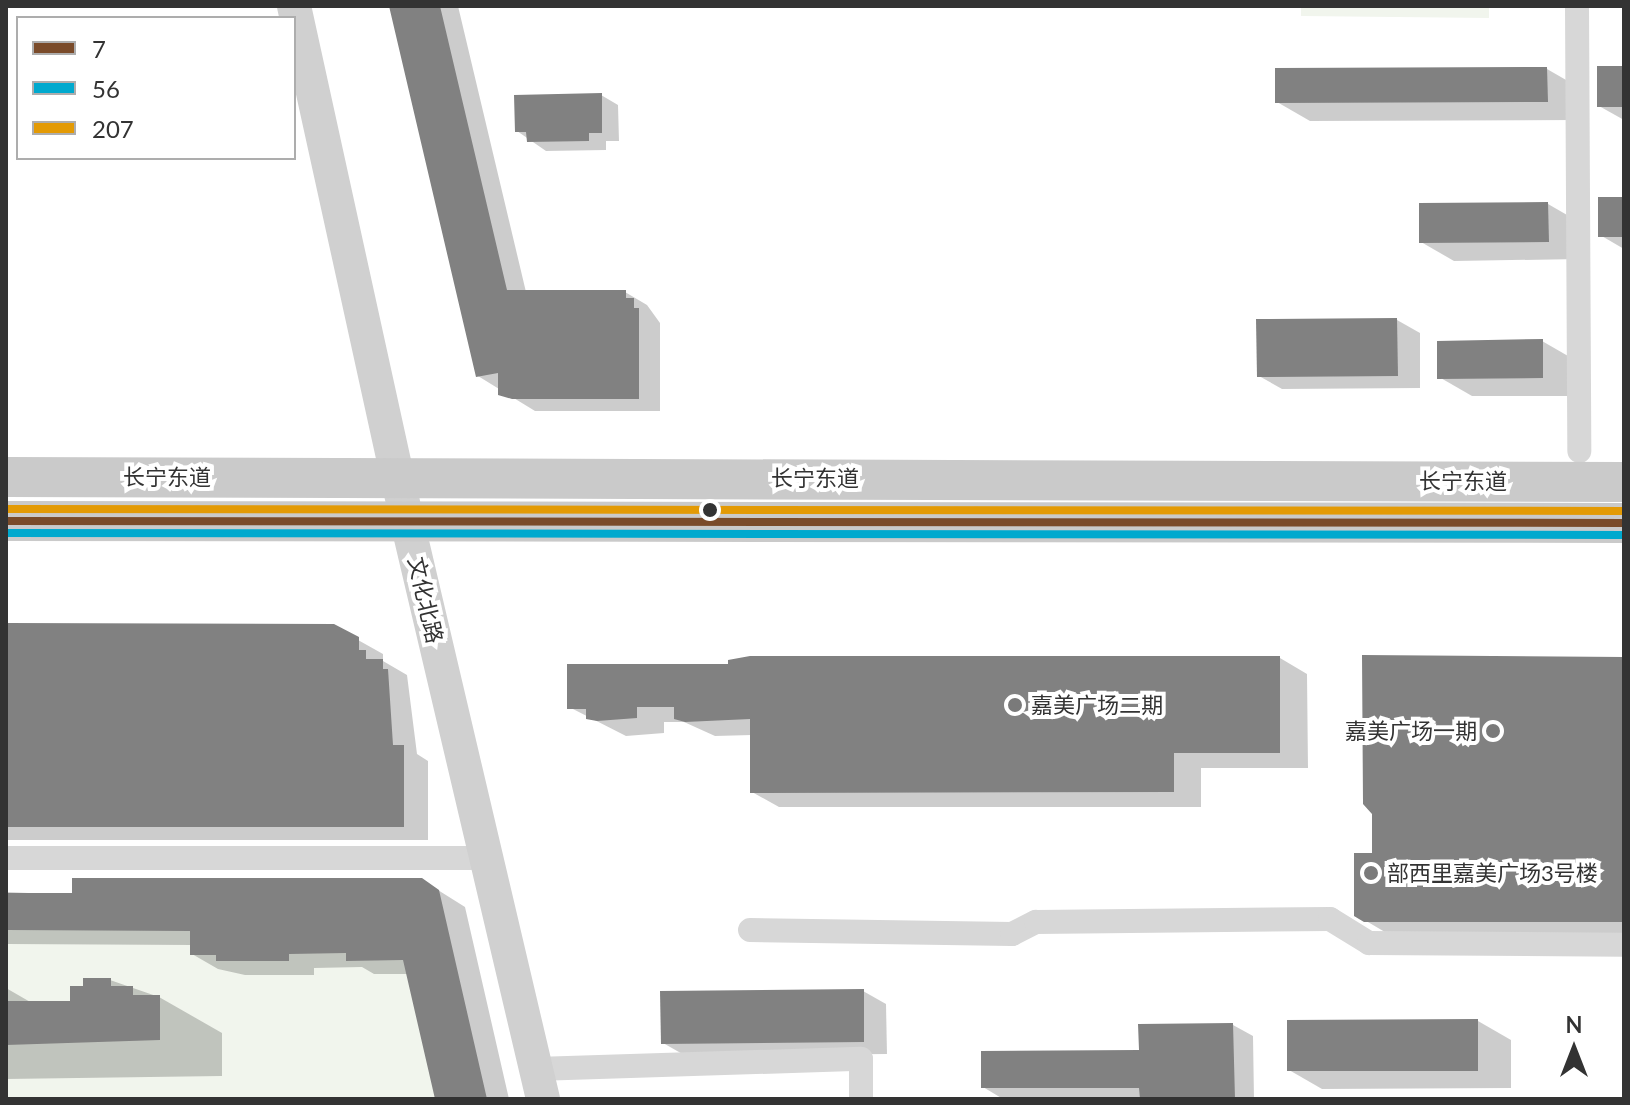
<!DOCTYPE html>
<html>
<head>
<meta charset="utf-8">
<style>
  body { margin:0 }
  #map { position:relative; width:1630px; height:1105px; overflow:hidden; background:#fff; font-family:Lato,"Noto Sans SC",sans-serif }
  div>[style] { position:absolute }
  .green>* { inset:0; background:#f1f5ed }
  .shadow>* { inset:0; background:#0003 }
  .building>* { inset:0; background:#818181 }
  .street>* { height:24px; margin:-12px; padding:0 12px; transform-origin:12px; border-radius:12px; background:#d7d7d7 }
  .secondary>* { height:34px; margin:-17px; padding:0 17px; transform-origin:17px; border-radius:17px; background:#d0d0d0 }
  .primary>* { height:40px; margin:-20px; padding:0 20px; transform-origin:20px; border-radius:20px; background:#cacaca }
  .bus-1>* { height:8px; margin:-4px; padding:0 4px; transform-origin:4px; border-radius:4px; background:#7a4b2a }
  .bus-2>* { height:8px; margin:-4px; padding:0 4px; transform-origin:4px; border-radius:4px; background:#00a9ce }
  .bus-3>* { height:8px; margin:-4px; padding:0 4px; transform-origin:4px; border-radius:4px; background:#e39a05 }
  .dots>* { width:22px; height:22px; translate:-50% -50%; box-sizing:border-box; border:4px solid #fff; border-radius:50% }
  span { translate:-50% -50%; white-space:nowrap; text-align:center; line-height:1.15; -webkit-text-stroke:8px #fff; paint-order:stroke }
  .street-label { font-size:22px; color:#333 }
  .poi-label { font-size:22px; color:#333 }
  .left { translate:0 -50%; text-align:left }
  .right { translate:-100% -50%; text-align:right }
  .frame { position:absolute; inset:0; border:8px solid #333; pointer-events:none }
  .legend { position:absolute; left:16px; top:16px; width:280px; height:144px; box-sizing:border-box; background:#fff; border:2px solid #adadad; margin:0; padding:10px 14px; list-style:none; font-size:24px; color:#333 }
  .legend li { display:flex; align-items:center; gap:16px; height:40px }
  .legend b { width:40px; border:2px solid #adadad }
  .north { position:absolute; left:1534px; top:1009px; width:80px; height:80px; -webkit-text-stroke:6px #fff; paint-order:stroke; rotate:0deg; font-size:22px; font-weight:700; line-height:32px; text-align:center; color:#333 }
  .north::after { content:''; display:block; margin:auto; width:28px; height:36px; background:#333; clip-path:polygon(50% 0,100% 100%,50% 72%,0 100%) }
</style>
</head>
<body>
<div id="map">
  <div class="green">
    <i style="clip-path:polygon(1301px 6px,1489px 6px,1489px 18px,1301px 16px)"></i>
    <i style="clip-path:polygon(6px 896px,389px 897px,440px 1099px,6px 1099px)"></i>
  </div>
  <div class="shadow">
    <i style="clip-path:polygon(391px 6px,458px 6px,526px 292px,625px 292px,647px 305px,660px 323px,660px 411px,535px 411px,478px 376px)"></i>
    <i style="clip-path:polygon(1624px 68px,1624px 120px,1599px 106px)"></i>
    <i style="clip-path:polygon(1547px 69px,1580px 88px,1580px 120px,1310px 121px,1277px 102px)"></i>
    <i style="clip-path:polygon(601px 95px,618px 105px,619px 141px,606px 141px,606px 150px,546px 151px,517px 131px)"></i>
    <i style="clip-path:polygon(1624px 199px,1624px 249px,1600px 235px)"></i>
    <i style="clip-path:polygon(1548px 204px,1581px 223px,1581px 259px,1454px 261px,1421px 242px)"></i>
    <i style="clip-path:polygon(1397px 320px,1420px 333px,1420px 388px,1282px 389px,1259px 376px)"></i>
    <i style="clip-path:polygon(1542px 341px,1575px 360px,1575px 396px,1472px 396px,1439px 377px)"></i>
    <i style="clip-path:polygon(6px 625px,333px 626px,383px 654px,383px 661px,407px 675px,417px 754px,428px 761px,428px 840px,6px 840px)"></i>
    <i style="clip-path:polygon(1280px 658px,1307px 674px,1308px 768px,1201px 768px,1201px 807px,779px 807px,752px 792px,752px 735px,715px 736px,684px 722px,664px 722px,664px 733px,626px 736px,569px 707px)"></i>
    <i style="clip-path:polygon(1624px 659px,1624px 934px,1390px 935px,1356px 915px,1374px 855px,1374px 814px)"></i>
    <i style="clip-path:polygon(422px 880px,465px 907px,509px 1099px,437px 1099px,408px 974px,374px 974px,362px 967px,314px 968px,314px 975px,245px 975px,218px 969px,192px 954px,192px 945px,6px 944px,6px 892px,74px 895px)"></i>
    <i style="clip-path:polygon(110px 980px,159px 997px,222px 1033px,222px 1076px,6px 1079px,6px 988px,32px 1003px,72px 1003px,85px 988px)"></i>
    <i style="clip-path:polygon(863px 991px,886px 1004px,887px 1054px,686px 1056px,663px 1043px)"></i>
    <i style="clip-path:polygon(1478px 1021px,1511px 1040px,1511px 1088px,1322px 1089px,1289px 1070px)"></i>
    <i style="clip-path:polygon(1233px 1025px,1253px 1036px,1254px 1099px,1003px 1099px,983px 1087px,1141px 1052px)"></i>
  </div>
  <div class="building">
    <i style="clip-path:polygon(389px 6px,440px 6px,507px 290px,626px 290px,626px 298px,634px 298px,634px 308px,639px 308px,639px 399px,512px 399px,498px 395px,498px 373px,476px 377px)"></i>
    <i style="clip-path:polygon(1597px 66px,1624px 66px,1624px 107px,1597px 107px)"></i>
    <i style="clip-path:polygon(1547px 67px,1548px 102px,1275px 103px,1275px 68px)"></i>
    <i style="clip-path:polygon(602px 93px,602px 133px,589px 133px,589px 141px,527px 142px,526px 132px,515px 132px,514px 95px)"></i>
    <i style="clip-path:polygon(1598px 197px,1624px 197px,1624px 237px,1598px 237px)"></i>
    <i style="clip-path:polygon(1548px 202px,1549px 242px,1419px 243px,1419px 203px)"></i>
    <i style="clip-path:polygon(1397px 318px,1398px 376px,1257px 377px,1256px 319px)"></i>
    <i style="clip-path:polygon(1543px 339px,1543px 378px,1437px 379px,1437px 341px)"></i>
    <i style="clip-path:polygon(6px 623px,334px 624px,359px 637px,359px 650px,366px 650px,366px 659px,383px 659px,383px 669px,388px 669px,393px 745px,404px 745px,404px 827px,6px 827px)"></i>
    <i style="clip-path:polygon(1362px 655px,1624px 657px,1624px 922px,1364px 922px,1354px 916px,1354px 853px,1372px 853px,1372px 814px,1363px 804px)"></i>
    <i style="clip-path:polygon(750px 656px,1280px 656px,1280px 753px,1174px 753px,1174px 792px,750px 793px,750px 719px,685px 722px,674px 719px,674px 707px,637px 707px,637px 718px,597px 721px,586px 719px,586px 709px,567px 709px,567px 664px,728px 664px,728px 660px)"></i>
    <i style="clip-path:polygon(72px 878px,422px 878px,439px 890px,487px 1099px,435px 1099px,403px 960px,346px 961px,346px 953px,289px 954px,289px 961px,216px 961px,216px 955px,190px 955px,190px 931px,6px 930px,6px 893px,72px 893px)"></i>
    <i style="clip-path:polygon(83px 978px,111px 978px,111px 986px,133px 986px,133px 995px,160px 995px,160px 1040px,6px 1045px,6px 1001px,70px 1001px,70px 986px,83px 986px)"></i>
    <i style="clip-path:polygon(864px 989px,864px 1042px,661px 1044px,660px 991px)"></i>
    <i style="clip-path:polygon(1478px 1019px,1478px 1071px,1287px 1071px,1287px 1020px)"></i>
    <i style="clip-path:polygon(1233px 1023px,1235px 1099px,1140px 1099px,1139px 1088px,981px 1088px,981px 1051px,1139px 1050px,1138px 1024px)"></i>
  </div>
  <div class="street">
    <i style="left:1577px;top:6px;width:445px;rotate:89.7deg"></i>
    <i style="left:6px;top:858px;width:480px"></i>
    <i style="left:750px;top:930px;width:262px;rotate:0.9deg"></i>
    <i style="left:1012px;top:934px;width:27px;rotate:-27deg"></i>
    <i style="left:1036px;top:922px;width:294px;rotate:-0.6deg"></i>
    <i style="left:1330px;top:919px;width:46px;rotate:31.6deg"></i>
    <i style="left:1369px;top:943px;width:255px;rotate:0.4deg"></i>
    <i style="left:536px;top:1069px;width:325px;rotate:-1.8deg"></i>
    <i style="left:861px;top:1059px;width:40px;rotate:90deg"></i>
  </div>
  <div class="secondary">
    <i style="left:294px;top:6px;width:527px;rotate:77.62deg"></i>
    <i style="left:407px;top:521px;width:594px;rotate:76.76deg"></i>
  </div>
  <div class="primary">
    <i style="left:6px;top:477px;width:1618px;rotate:0.18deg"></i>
    <i style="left:6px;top:521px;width:1618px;rotate:0.07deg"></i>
  </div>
  <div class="bus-1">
    <i style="left:6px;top:521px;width:1618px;rotate:0.07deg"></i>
  </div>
  <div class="bus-2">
    <i style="left:6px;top:533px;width:1618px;rotate:0.07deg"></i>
  </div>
  <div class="bus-3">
    <i style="left:6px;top:509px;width:1618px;rotate:0.07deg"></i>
  </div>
  <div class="dots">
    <i style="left:710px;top:510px;background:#333"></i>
    <i style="left:1015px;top:705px;background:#7a7a7a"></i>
    <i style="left:1493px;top:731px;background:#7a7a7a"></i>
    <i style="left:1371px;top:873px;background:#7a7a7a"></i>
  </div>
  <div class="street-label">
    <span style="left:167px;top:477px">长宁东道</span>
    <span style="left:815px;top:478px">长宁东道</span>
    <span style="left:1463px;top:481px">长宁东道</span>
    <span style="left:426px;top:600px;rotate:77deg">文化北路</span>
  </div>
  <div class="poi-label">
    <span class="left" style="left:1031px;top:705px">嘉美广场二期</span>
    <span class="right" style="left:1477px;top:731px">嘉美广场一期</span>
    <span class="left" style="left:1387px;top:873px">部西里嘉美广场3号楼</span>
  </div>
  <div class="frame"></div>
  <ul class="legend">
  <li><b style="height:10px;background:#7a4b2a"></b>7</li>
  <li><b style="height:10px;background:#00a9ce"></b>56</li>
  <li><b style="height:10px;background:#e39a05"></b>207</li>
  </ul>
  <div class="north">N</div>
</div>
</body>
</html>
